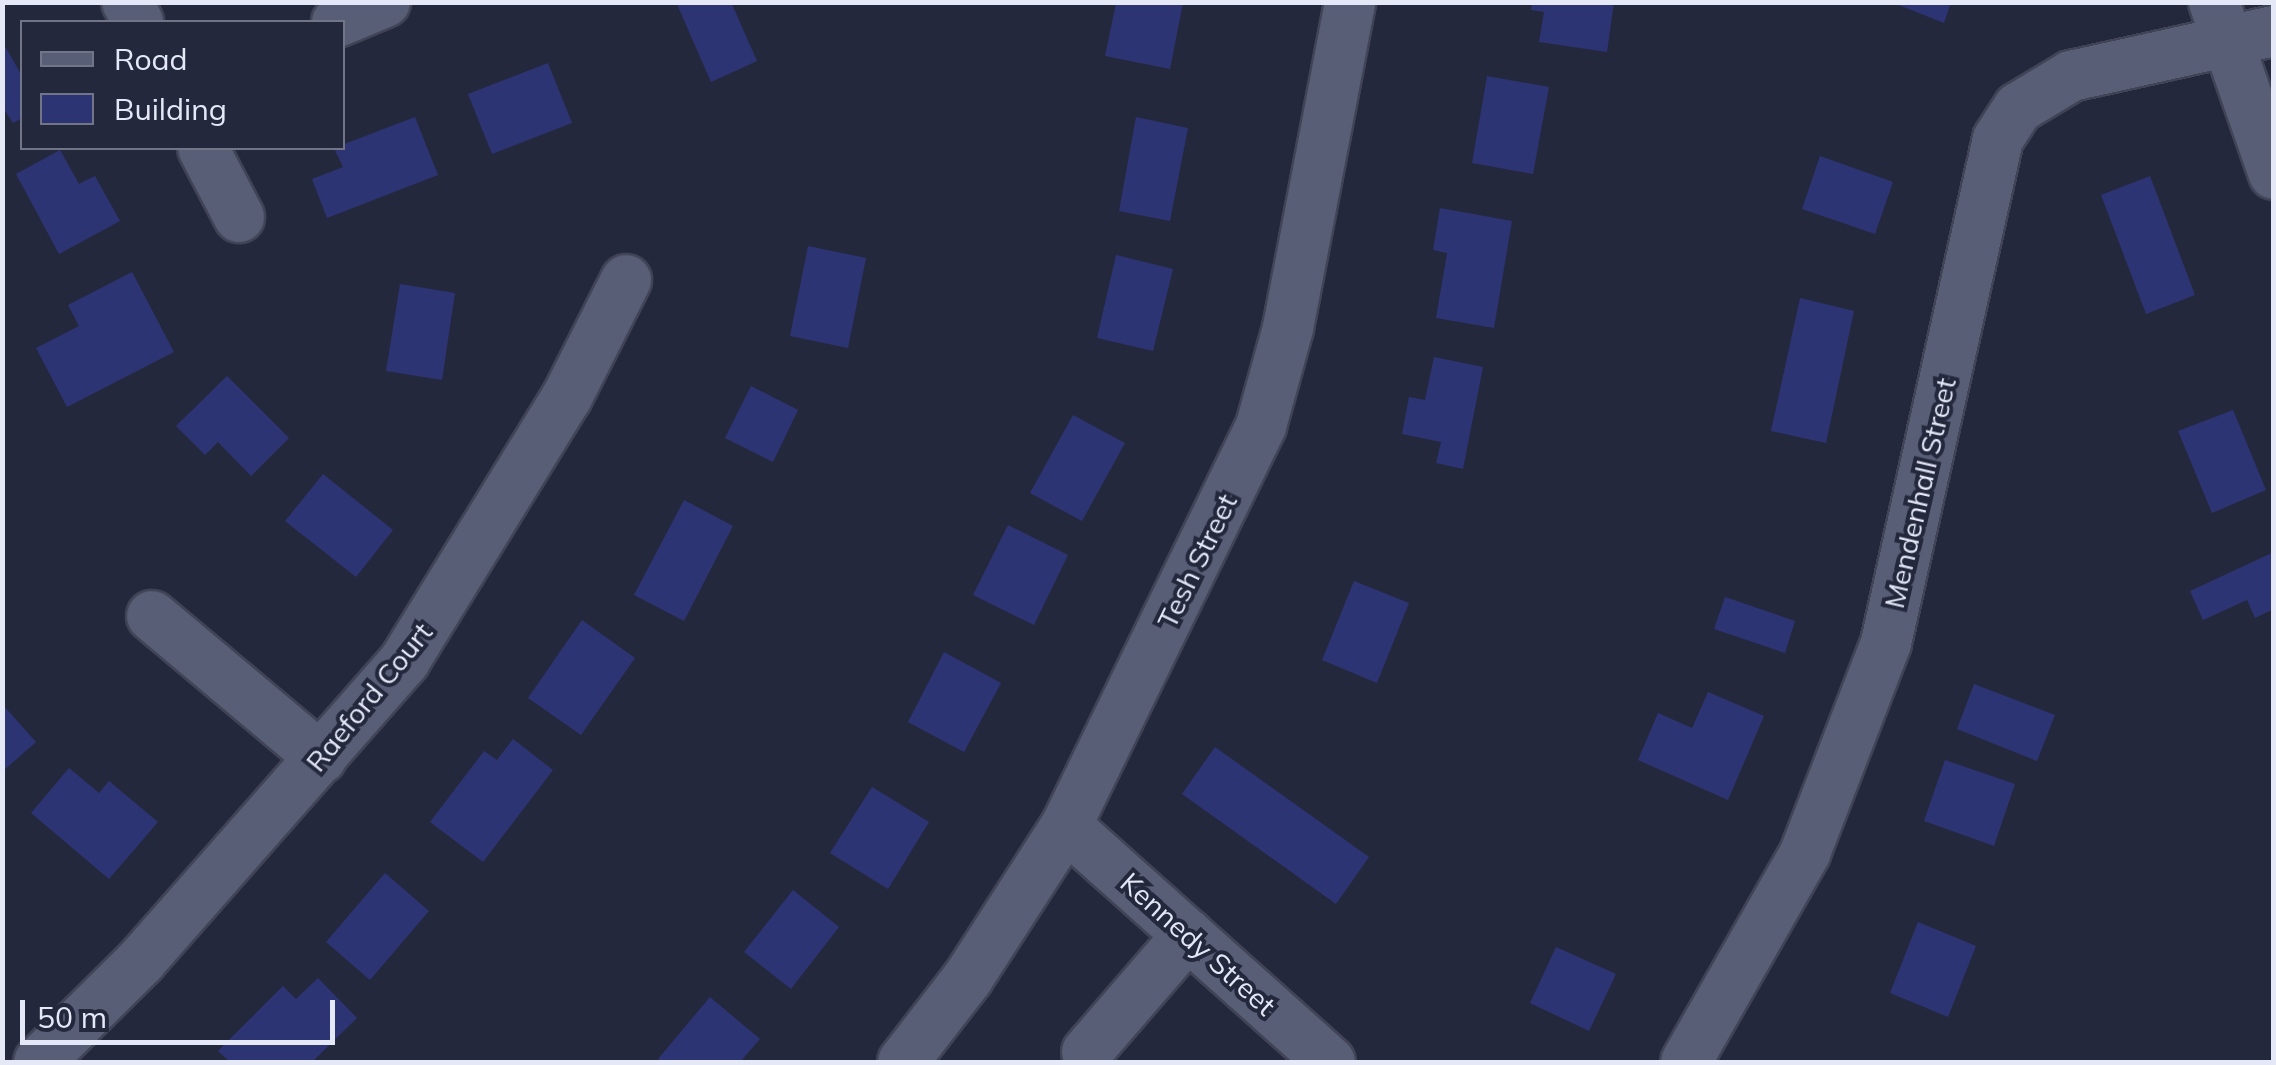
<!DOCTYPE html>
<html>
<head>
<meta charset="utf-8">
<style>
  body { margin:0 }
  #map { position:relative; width:2276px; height:1065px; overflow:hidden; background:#24283d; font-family:Mulish,sans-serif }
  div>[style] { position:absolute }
  .building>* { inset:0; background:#2d3474 }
  .roads { filter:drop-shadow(2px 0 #414457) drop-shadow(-2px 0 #414457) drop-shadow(0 2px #414457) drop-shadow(0 -2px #414457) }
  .minor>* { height:50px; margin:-25px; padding:0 25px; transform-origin:25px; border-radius:25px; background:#585e76 }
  span { translate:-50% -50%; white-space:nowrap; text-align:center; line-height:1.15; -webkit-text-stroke:8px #24283d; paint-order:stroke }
  .street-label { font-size:28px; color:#e4e8f7 }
  .frame { position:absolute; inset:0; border:5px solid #e4e8f7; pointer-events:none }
  .legend { position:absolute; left:20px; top:20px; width:325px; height:130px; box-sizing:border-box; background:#24283d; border:2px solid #717587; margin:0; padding:12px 18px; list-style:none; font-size:30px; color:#e4e8f7 }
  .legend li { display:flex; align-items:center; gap:20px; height:50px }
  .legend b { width:50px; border:2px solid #717587 }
  .scale { position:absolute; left:20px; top:1000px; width:315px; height:45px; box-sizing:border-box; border:5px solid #e4e8f7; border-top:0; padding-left:12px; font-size:30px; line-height:35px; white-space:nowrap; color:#e4e8f7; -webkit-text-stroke:8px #24283d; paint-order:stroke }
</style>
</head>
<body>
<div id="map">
  <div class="building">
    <i style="clip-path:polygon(676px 2px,731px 2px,757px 61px,711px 82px)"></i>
    <i style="clip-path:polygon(1532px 2px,1614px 2px,1607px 52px,1539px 42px,1544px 12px,1531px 10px)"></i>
    <i style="clip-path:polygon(1891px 2px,1951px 2px,1944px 23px)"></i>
    <i style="clip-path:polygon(1116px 3px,1183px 3px,1170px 69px,1105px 56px)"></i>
    <i style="clip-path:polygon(2px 41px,22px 76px,22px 118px,13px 123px,2px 106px)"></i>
    <i style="clip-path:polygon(548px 63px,572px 123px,492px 154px,468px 94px)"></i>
    <i style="clip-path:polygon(1487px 76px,1549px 87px,1533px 174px,1472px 163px)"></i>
    <i style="clip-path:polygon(415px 117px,438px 175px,327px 218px,312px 179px,343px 167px,334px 148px)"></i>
    <i style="clip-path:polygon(1136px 117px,1188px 128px,1170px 221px,1119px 211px)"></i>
    <i style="clip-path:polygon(60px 150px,79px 184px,95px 176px,120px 221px,59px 254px,16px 174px)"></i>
    <i style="clip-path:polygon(1820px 156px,1893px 182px,1875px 234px,1802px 209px)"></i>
    <i style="clip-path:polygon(2150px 176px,2195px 295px,2146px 314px,2101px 195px)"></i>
    <i style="clip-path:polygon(1440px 208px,1512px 221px,1494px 328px,1436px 318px,1447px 253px,1433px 250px)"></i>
    <i style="clip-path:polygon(808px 246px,866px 258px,848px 348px,790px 336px)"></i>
    <i style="clip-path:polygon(1116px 255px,1173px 269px,1153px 351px,1097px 338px)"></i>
    <i style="clip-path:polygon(132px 272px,174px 352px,67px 407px,36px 348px,79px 326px,68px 305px)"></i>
    <i style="clip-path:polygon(400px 284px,455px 293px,442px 380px,386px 371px)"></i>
    <i style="clip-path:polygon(1800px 298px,1854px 311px,1826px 443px,1771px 431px)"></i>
    <i style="clip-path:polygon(1434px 357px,1483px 367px,1463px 469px,1436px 463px,1441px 442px,1402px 434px,1409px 397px,1425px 400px)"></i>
    <i style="clip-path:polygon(227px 376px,289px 438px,251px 476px,218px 442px,205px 455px,176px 426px)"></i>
    <i style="clip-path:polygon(751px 386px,798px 410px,773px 462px,725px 438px)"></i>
    <i style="clip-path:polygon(2233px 410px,2266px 490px,2212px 513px,2178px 431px)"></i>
    <i style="clip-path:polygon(1073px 415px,1125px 443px,1082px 521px,1030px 493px)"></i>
    <i style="clip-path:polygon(323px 474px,393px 530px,356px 577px,285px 521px)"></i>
    <i style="clip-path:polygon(684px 500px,733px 526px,684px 621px,634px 595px)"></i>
    <i style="clip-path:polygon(1008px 525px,1068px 555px,1034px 625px,973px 595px)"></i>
    <i style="clip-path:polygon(2274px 552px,2274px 609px,2255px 618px,2247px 600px,2203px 620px,2190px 591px)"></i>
    <i style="clip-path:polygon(1354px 581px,1409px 603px,1377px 683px,1322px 660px)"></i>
    <i style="clip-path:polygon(1725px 597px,1795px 621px,1785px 653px,1714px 629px)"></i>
    <i style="clip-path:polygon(582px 620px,635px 658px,581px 735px,528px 698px)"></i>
    <i style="clip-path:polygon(944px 652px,1001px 683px,964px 752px,908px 722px)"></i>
    <i style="clip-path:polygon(1974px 684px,2055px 715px,2037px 761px,1957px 729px)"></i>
    <i style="clip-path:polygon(1708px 692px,1764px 716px,1728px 800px,1638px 760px,1658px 713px,1692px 728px)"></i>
    <i style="clip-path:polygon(2px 704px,36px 742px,2px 772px)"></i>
    <i style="clip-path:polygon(513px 739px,553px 770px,483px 862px,430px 822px,484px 751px,497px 760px)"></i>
    <i style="clip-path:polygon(1215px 747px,1369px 857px,1336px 904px,1182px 794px)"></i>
    <i style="clip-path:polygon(1945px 760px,2015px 784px,1994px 846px,1924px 821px)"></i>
    <i style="clip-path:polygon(69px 768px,99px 793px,109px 781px,158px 822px,109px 879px,31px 813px)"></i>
    <i style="clip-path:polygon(872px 787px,929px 822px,888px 889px,830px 853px)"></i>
    <i style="clip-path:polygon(385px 873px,429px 911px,370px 980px,326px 942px)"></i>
    <i style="clip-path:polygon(793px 890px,839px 927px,791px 989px,744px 952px)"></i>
    <i style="clip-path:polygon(1918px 922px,1976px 946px,1948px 1017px,1890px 993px)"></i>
    <i style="clip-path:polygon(1556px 947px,1616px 974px,1589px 1031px,1530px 1003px)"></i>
    <i style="clip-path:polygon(318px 978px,357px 1018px,312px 1062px,230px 1062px,218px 1051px,283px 986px,296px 999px)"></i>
    <i style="clip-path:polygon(710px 997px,760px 1039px,740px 1062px,662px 1062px,658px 1059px)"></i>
  </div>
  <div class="roads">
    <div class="minor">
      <i style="left:127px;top:2px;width:23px;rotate:61deg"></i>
      <i style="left:2214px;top:2px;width:182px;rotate:70.8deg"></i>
      <i style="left:337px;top:22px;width:52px;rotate:-22.6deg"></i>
      <i style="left:203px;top:148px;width:78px;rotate:62.4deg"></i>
      <i style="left:152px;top:616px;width:221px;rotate:40deg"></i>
      <i style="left:1066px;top:826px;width:354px;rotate:41.8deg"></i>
      <i style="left:1087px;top:1052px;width:155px;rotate:-49.2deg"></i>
      <i style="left:39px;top:1062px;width:144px;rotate:-44.7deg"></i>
      <i style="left:141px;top:961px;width:400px;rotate:-48.7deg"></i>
      <i style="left:405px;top:660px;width:309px;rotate:-58.4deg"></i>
      <i style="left:567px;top:397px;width:131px;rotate:-63.2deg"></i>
      <i style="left:903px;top:1062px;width:106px;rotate:-52.3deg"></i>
      <i style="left:968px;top:978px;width:181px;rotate:-57.2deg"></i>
      <i style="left:1066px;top:826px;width:445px;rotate:-64deg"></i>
      <i style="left:1261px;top:426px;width:102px;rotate:-74.6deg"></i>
      <i style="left:1288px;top:328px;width:332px;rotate:-79.2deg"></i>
      <i style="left:1686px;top:1062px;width:241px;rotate:-60.3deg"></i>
      <i style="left:1805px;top:853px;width:225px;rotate:-68.9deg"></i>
      <i style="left:1886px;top:643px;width:516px;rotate:-77.47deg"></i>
      <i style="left:1998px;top:139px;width:37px;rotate:-57deg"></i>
      <i style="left:2018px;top:108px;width:62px;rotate:-31.1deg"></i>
      <i style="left:2071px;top:76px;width:208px;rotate:-12.5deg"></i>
    </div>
  </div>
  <div class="street-label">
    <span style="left:1920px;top:493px;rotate:-77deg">Mendenhall Street</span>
    <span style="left:1197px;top:561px;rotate:-64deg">Tesh Street</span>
    <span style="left:369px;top:697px;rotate:-51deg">Raeford Court</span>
    <span style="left:1198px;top:944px;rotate:42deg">Kennedy Street</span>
  </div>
  <div class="frame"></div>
  <ul class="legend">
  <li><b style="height:12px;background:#585e76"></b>Road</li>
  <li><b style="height:28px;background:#2d3474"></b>Building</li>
  </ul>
  <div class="scale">50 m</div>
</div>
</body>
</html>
